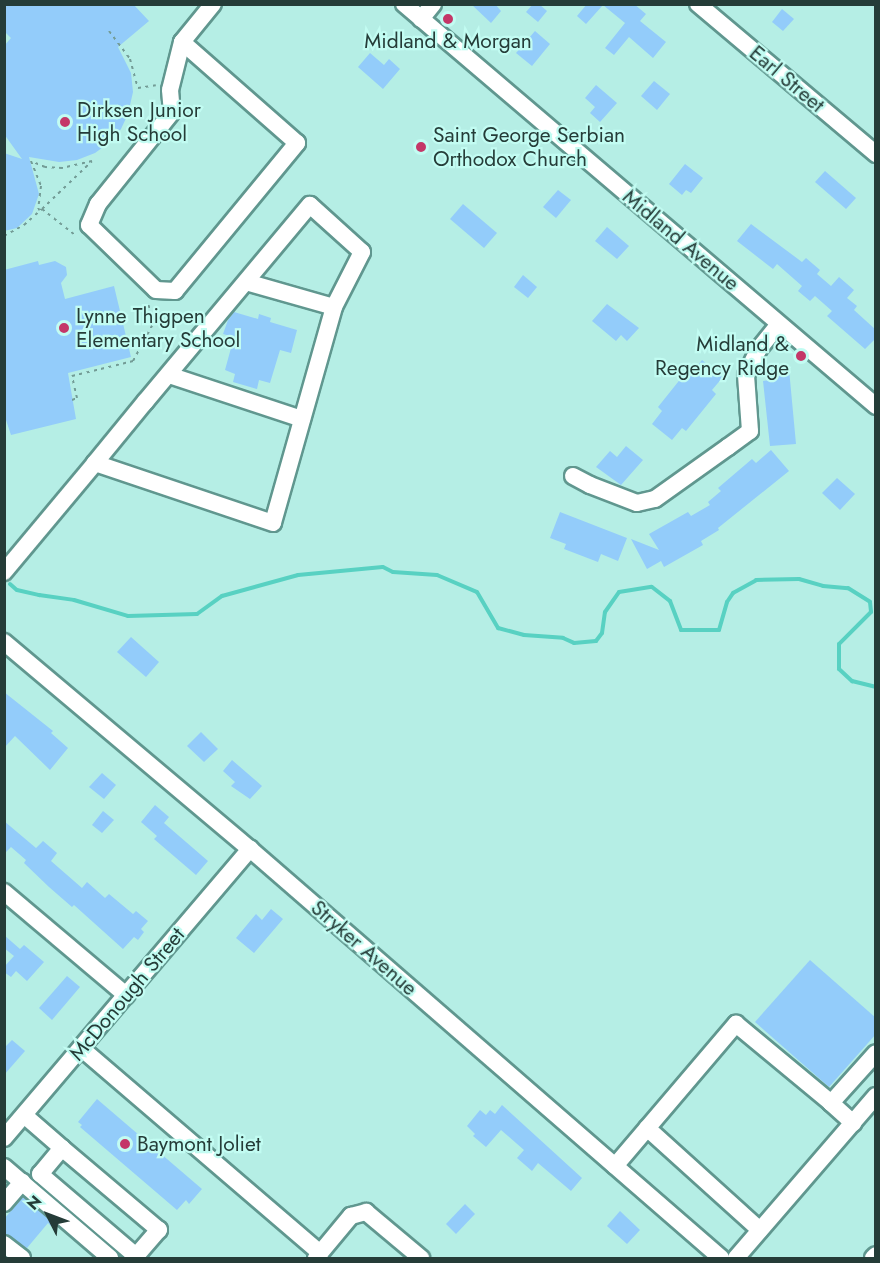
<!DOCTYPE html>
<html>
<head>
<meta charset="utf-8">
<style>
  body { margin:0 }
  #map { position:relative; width:880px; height:1263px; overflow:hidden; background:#b5eee5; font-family:Jost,sans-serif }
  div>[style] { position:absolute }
  .stream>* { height:4px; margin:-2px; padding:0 2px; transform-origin:2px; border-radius:2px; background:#58d1c2 }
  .building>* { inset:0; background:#93ccfa }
  .path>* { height:2px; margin-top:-1px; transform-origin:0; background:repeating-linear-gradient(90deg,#739c96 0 3px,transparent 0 7.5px) }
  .roads { filter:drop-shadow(2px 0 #60978f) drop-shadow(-2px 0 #60978f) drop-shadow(0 2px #60978f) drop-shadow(0 -2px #60978f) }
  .minor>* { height:16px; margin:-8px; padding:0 8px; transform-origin:8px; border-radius:8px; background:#fff }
  .dots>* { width:16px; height:16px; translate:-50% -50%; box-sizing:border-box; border:3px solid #c2fcf2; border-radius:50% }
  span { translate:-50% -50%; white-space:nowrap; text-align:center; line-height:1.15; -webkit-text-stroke:4.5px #c2fcf2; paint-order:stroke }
  .poi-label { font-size:21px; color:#253c38 }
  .left { translate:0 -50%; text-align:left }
  .right { translate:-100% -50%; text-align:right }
  .street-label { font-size:21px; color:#253c38 }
  .frame { position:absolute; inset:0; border:6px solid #253c38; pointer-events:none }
  .north { position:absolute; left:18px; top:1185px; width:60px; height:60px; -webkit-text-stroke:4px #c2fcf2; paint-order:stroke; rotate:312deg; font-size:16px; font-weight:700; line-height:24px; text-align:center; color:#253c38 }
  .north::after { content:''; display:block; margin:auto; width:21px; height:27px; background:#253c38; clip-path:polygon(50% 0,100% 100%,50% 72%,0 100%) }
</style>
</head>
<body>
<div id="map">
  <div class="stream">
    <i style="left:10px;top:584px;width:9px;rotate:41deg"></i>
    <i style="left:17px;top:590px;width:23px;rotate:13deg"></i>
    <i style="left:39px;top:595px;width:35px;rotate:8deg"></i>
    <i style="left:74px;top:600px;width:56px;rotate:16.5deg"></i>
    <i style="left:128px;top:616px;width:69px;rotate:-1.7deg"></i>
    <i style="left:197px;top:614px;width:31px;rotate:-36deg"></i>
    <i style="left:222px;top:596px;width:79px;rotate:-15.4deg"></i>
    <i style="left:298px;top:575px;width:85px;rotate:-5.4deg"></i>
    <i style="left:383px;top:567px;width:11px;rotate:27deg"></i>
    <i style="left:393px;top:572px;width:44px;rotate:3.9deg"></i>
    <i style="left:437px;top:575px;width:43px;rotate:23deg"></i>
    <i style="left:477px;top:592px;width:42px;rotate:59.7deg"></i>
    <i style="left:498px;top:628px;width:27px;rotate:15deg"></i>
    <i style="left:524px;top:635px;width:39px;rotate:4deg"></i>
    <i style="left:563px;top:638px;width:12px;rotate:24deg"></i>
    <i style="left:574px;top:643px;width:22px;rotate:-5deg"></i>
    <i style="left:596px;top:641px;width:10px;rotate:-53deg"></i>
    <i style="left:602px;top:633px;width:21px;rotate:-82deg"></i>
    <i style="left:605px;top:612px;width:24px;rotate:-55deg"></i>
    <i style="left:619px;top:592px;width:33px;rotate:-9deg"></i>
    <i style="left:652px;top:587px;width:23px;rotate:38deg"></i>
    <i style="left:670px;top:601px;width:31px;rotate:69deg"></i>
    <i style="left:681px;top:630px;width:38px"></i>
    <i style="left:719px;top:630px;width:29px;rotate:-74deg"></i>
    <i style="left:727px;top:602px;width:11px;rotate:-56deg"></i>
    <i style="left:733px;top:593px;width:26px;rotate:-29deg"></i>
    <i style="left:756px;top:580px;width:43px;rotate:-1.3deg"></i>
    <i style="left:799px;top:579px;width:25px;rotate:16deg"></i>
    <i style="left:823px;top:586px;width:25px;rotate:5deg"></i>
    <i style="left:848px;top:588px;width:26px;rotate:32deg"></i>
    <i style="left:870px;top:602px;width:10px;rotate:84deg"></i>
    <i style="left:871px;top:612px;width:45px;rotate:135deg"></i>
    <i style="left:839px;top:644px;width:25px;rotate:90deg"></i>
    <i style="left:839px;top:669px;width:18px;rotate:43deg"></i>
    <i style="left:852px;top:681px;width:25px;rotate:14deg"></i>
  </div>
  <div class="building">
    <i style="clip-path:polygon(9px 4px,133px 4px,149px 21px,118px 47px,131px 73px,133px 92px,128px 114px,121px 129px,110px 142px,95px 153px,77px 160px,59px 162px,29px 157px,39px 194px,32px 214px,17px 228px,4px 231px,4px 153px,22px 159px,4px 134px,4px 46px,11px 38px,4px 31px,4px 8px)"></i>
    <i style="clip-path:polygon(471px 4px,495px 4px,501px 11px,491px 23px)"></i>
    <i style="clip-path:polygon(533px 4px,539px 4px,547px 11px,538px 22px,526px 12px)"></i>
    <i style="clip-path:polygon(587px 4px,634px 4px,646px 14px,640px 21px,666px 42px,653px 58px,629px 37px,614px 55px,605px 48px,625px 23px,603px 5px,586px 24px,577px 16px)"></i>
    <i style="clip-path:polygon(782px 9px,794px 19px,783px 31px,772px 22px)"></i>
    <i style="clip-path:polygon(535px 31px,550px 44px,532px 66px,516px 53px)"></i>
    <i style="clip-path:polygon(370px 53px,384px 65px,389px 59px,400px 69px,383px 89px,358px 67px)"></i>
    <i style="clip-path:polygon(654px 81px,670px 94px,657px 110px,641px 96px)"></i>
    <i style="clip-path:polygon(596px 85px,617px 103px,600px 122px,590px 113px,595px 107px,585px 98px)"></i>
    <i style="clip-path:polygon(685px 164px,703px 178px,691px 193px,686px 190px,682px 195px,669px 184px)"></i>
    <i style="clip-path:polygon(825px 171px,856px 198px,846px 209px,815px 182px)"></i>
    <i style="clip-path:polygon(558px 190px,571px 200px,556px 218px,543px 207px)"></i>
    <i style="clip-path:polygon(463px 204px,497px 233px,484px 248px,450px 219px)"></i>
    <i style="clip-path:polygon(751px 224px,802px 262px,806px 258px,820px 270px,817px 274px,831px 286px,839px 277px,854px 290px,847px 298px,857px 306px,854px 310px,876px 330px,876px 338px,865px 349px,827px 316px,832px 311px,815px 296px,810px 301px,798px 291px,802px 286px,777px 264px,773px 269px,737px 241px)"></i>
    <i style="clip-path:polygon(607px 227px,629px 246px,617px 259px,595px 241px)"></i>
    <i style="clip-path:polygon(38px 261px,39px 265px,55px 261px,66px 267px,67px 275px,61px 283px,65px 299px,114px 286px,131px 357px,68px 373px,76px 419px,11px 435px,4px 414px,4px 270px)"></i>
    <i style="clip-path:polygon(523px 275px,537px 287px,528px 298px,514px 287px)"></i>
    <i style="clip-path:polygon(607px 304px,639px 328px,627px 341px,621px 335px,616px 341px,592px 321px)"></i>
    <i style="clip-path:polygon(234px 312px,258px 319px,259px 314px,271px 318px,270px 322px,297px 330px,291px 353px,280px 350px,270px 383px,259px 380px,257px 389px,233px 382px,235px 374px,225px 370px,234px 337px,223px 334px,228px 320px)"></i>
    <i style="clip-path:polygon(702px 360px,723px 377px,712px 390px,716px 394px,686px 431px,682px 428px,672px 440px,652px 424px,662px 411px,658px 407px,686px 372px,690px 375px)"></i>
    <i style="clip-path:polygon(789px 369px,796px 444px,770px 446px,763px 381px,769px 380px,768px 371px)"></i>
    <i style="clip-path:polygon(626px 446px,643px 460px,621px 485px,596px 467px,610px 451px,617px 457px)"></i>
    <i style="clip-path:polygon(771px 450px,789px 471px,718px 528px,719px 530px,701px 541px,703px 545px,664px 567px,661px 561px,647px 569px,631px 539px,659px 550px,649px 534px,688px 512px,691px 516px,710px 505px,708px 502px,721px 491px,718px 488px,752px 459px,756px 463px)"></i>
    <i style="clip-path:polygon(837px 478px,855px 494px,840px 510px,822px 493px)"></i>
    <i style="clip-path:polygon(560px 512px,627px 538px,618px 561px,601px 554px,598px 562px,564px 549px,566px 544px,550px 538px)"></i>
    <i style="clip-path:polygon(131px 637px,159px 662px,146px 677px,117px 652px)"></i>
    <i style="clip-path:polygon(4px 692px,53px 731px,51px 733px,68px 748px,50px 770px,15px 736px,4px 748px)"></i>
    <i style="clip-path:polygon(201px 732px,218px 749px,204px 762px,187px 746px)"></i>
    <i style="clip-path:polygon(232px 760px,262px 786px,250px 799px,231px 786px,235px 782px,223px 771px)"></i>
    <i style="clip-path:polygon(102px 773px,116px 785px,104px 799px,89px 787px)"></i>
    <i style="clip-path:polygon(155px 805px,169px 817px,164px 823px,208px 861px,196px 875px,154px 839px,157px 836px,141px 822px)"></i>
    <i style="clip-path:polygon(103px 811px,114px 820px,102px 833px,92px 825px)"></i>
    <i style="clip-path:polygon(4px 821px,36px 848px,43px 841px,57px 853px,51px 861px,82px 888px,87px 882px,105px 898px,109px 894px,133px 914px,136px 911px,148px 921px,141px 929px,144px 932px,138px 940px,134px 937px,123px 949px,74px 905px,72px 907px,49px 887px,24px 863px,26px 860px,11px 847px,4px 854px)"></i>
    <i style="clip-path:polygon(271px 909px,283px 919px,254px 953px,236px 938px,256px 914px,262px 920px)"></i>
    <i style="clip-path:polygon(4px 935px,20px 949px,24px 945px,44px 962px,27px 981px,16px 971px,11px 977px,4px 972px,4px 967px,14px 956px,4px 948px)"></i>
    <i style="clip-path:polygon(810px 960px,876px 1018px,876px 1034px,829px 1087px,755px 1022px)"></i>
    <i style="clip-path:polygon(67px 976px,80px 987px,52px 1020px,39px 1008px)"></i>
    <i style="clip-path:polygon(12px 1040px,25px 1051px,4px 1075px,4px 1048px)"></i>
    <i style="clip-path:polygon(97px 1099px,202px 1189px,189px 1204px,186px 1200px,177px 1210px,80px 1127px,82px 1125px,78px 1122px)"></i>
    <i style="clip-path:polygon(502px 1105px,582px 1178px,571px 1191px,538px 1163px,532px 1171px,517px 1158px,524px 1150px,501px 1130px,486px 1147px,473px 1136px,475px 1134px,467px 1126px,480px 1110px,486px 1115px,490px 1110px,495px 1114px)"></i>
    <i style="clip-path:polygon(23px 1197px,53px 1223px,51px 1226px,48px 1223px,27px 1248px,4px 1234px,4px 1219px)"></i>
    <i style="clip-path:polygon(465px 1204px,475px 1214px,456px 1234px,446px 1224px)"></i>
    <i style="clip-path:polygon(620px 1211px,640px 1230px,627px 1244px,607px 1226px)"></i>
  </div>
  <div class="path">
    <i style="left:109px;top:31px;width:35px;rotate:53deg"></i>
    <i style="left:130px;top:59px;width:30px;rotate:75deg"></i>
    <i style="left:138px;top:88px;width:18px;rotate:-9deg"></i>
    <i style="left:42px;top:209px;width:42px;rotate:38.2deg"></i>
    <i style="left:4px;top:236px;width:23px;rotate:-29deg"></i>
    <i style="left:24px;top:225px;width:24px;rotate:-42deg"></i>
    <i style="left:42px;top:209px;width:69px;rotate:-43.8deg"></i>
    <i style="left:92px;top:161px;width:31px;rotate:167deg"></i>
    <i style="left:62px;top:168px;width:17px;rotate:-177deg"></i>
    <i style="left:45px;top:167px;width:15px;rotate:-157deg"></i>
    <i style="left:31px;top:161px;width:27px;rotate:68deg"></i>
    <i style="left:41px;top:186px;width:23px;rotate:97deg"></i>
    <i style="left:38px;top:209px;width:2px;rotate:27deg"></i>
    <i style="left:72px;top:400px;width:5px;rotate:-22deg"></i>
    <i style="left:77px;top:398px;width:23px;rotate:-103deg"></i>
    <i style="left:72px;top:376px;width:63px;rotate:-13.8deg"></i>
    <i style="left:133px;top:361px;width:44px;rotate:-61.7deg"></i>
    <i style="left:154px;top:322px;width:20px;rotate:-108deg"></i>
  </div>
  <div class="roads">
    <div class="minor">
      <i style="left:404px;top:4px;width:620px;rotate:40.42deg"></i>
      <i style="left:698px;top:4px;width:233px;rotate:40.1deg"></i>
      <i style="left:421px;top:19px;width:19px;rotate:-51deg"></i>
      <i style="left:182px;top:42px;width:49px;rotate:104deg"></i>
      <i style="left:170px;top:90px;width:22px;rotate:85deg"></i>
      <i style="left:172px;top:112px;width:118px;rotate:128.8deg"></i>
      <i style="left:98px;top:204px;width:23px;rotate:113deg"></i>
      <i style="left:89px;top:225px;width:93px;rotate:44.1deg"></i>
      <i style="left:156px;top:290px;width:19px;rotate:3deg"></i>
      <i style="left:175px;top:291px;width:192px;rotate:-50.5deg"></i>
      <i style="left:297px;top:143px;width:153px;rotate:-138.7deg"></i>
      <i style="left:182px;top:42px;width:49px;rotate:-50.8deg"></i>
      <i style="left:246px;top:282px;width:91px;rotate:15.9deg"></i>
      <i style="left:169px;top:375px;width:140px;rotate:18.3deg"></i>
      <i style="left:573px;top:476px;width:19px;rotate:28deg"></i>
      <i style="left:590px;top:485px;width:50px;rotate:21deg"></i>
      <i style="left:637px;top:503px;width:18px;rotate:-13deg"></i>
      <i style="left:655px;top:499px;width:90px;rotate:-35.5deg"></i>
      <i style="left:728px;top:447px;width:27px;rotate:-36deg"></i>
      <i style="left:750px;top:431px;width:56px;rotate:-94.1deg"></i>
      <i style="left:746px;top:375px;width:28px;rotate:-64deg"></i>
      <i style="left:758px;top:350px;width:33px;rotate:-51deg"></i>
      <i style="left:4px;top:572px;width:142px;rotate:-50.1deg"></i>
      <i style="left:95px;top:463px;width:79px;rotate:-50.7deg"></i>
      <i style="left:145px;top:402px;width:257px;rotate:-50.1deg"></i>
      <i style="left:310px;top:205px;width:70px;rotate:42.1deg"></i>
      <i style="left:362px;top:252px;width:62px;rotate:117deg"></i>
      <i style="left:334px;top:307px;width:224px;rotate:105.8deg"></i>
      <i style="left:273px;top:523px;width:188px;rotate:-161.4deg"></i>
      <i style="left:4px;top:642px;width:322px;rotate:40.1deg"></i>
      <i style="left:250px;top:849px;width:624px;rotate:40.97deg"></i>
      <i style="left:4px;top:892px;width:160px;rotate:40.2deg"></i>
      <i style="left:81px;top:1048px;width:315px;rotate:40.6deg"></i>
      <i style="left:831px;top:1103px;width:30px;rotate:42deg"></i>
      <i style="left:24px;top:1115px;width:50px;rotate:41deg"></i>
      <i style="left:62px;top:1148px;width:34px;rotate:130deg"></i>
      <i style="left:40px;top:1174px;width:126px;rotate:40.5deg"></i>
      <i style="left:136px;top:1256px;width:35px;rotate:-49deg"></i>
      <i style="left:159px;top:1230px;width:127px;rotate:-139.8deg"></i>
      <i style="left:647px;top:1128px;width:152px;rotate:42.1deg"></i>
      <i style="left:4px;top:1138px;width:380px;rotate:-49.6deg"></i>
      <i style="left:615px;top:1166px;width:187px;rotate:-49.6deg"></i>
      <i style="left:736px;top:1024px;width:124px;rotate:39.7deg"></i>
      <i style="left:831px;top:1103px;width:67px;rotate:-48deg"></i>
      <i style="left:4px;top:1167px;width:140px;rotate:40.6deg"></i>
      <i style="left:4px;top:1203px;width:28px;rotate:-49deg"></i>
      <i style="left:4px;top:1244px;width:23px;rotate:38deg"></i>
      <i style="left:316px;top:1258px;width:55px;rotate:-50.2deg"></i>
      <i style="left:351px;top:1216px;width:16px;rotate:-15deg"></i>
      <i style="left:366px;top:1212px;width:72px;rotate:39.9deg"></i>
      <i style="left:736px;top:1258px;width:214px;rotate:-49.2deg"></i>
      <i style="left:873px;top:1258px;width:4px;rotate:-45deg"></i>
    </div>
  </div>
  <div class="dots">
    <i style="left:448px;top:19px;background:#c43768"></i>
    <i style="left:65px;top:122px;background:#c43768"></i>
    <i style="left:421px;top:147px;background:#c43768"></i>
    <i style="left:64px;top:328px;background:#c43768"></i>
    <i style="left:801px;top:356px;background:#c43768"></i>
    <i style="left:125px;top:1144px;background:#c43768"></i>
  </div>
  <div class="poi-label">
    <span style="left:448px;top:41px">Midland &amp; Morgan</span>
    <span class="left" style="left:77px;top:122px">Dirksen Junior<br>High School</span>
    <span class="left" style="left:433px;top:147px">Saint George Serbian<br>Orthodox Church</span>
    <span class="left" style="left:76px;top:328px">Lynne Thigpen<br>Elementary School</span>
    <span class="right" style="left:789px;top:356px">Midland &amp;<br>Regency Ridge</span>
    <span class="left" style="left:137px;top:1144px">Baymont Joliet</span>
  </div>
  <div class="street-label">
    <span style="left:787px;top:79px;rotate:40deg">Earl Street</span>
    <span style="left:681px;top:240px;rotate:40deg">Midland Avenue</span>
    <span style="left:364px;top:948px;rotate:41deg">Stryker Avenue</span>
    <span style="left:127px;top:994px;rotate:-50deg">McDonough Street</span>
  </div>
  <div class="frame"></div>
  <div class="north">N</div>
</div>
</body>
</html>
